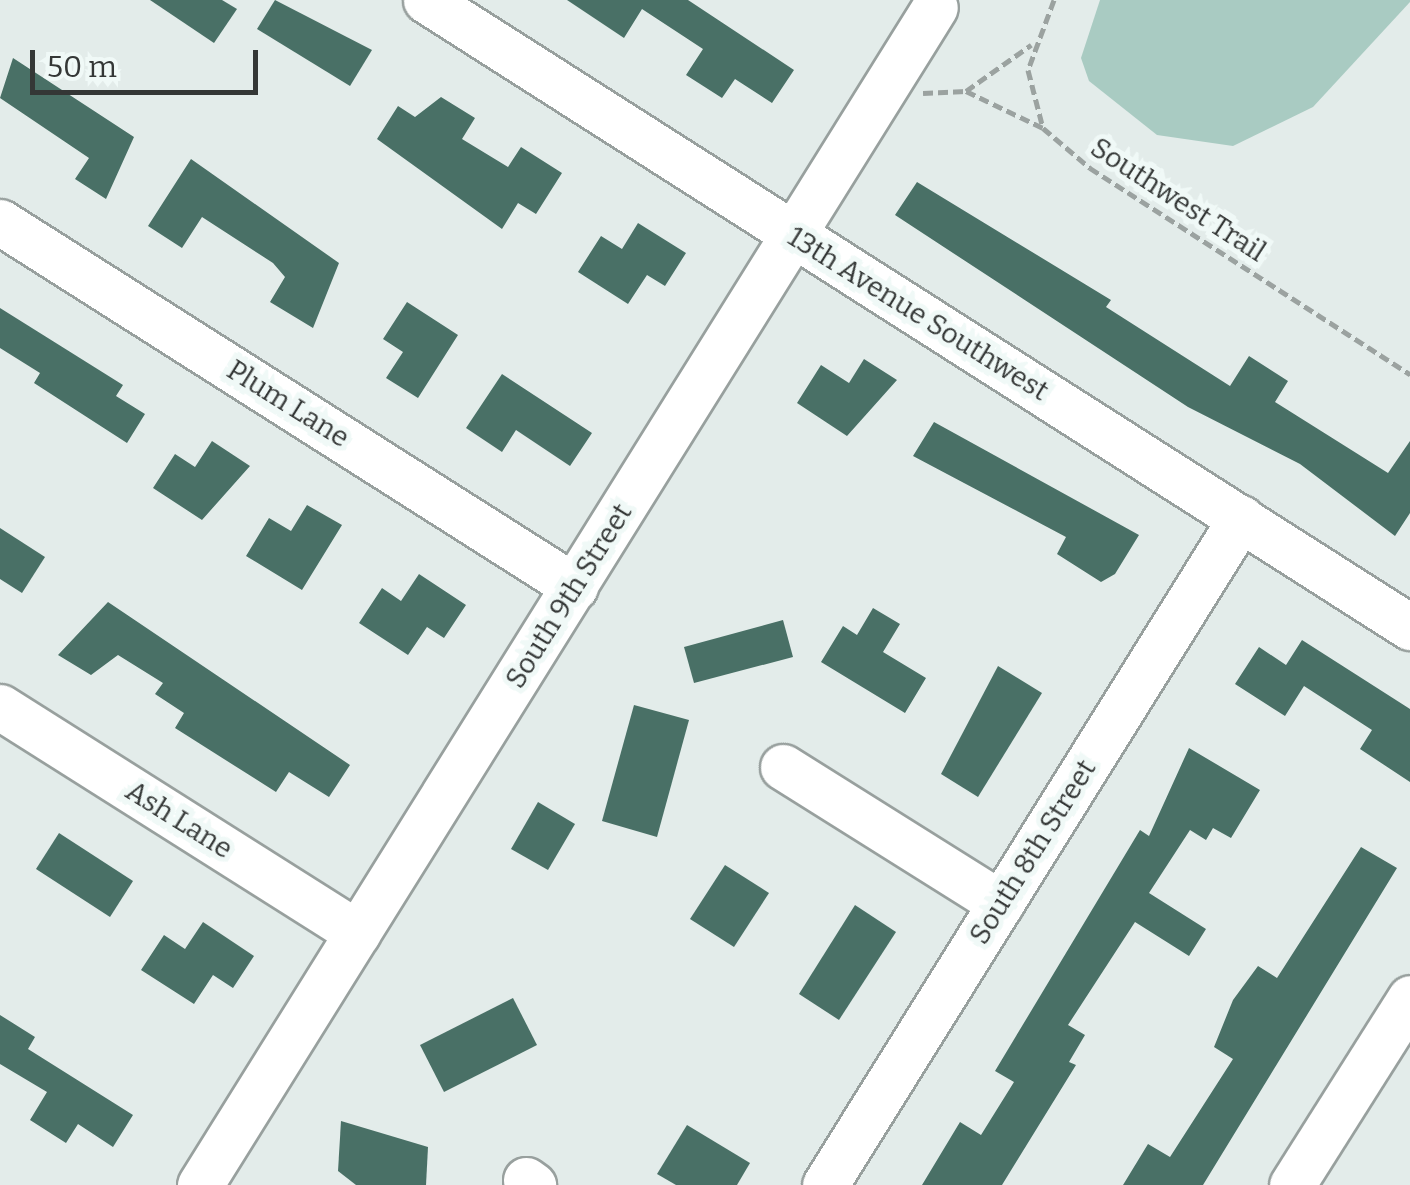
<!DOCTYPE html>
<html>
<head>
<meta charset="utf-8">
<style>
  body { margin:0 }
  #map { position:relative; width:1410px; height:1185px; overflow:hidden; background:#e3ecea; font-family:Bitter,serif }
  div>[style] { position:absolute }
  .green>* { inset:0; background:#a9cbc2 }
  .building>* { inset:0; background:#497066 }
  .path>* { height:5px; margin-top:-2.5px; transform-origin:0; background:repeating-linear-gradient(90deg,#9ba2a0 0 10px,transparent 0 15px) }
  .roads { filter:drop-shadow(2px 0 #98a09e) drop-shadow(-2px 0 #98a09e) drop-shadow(0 2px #98a09e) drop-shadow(0 -2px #98a09e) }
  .minor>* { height:45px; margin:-22.5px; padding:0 22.5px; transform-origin:22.5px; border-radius:22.5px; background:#fff }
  span { translate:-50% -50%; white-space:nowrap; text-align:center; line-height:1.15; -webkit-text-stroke:10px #f0f9f7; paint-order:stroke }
  .street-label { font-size:28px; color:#343736 }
  .scale { position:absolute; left:30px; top:50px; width:228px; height:45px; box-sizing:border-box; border:5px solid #343736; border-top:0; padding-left:12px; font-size:30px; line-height:35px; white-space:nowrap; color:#343736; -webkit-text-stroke:8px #f0f9f7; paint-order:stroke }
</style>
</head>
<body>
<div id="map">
  <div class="green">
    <i style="clip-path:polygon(1100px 0,1410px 0,1410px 2px,1313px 107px,1233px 146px,1157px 135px,1089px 81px,1081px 58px)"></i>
  </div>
  <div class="building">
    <i style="clip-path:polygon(150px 0,222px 0,237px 9px,214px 43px)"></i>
    <i style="clip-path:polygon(275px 0,372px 50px,350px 86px,257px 29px)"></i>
    <i style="clip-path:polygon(567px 0,688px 0,794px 70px,772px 103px,735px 79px,722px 98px,686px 75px,703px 49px,642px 9px,624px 38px)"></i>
    <i style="clip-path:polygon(13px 58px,134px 137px,106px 199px,75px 179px,89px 158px,0 98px)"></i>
    <i style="clip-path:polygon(441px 97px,475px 118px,462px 139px,508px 167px,521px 147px,562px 173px,536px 214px,518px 203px,502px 229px,377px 139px,398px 106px,415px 117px)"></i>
    <i style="clip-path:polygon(191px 159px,339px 263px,313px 328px,270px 302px,285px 277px,273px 263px,202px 217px,182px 248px,148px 226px)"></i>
    <i style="clip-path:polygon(917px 182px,1111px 300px,1106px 307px,1230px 386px,1249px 356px,1288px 381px,1275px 402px,1388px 473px,1410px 441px,1410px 513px,1395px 536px,1300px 464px,1188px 407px,895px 215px)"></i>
    <i style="clip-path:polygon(638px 223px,686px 253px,665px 286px,647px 275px,628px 304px,578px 272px,601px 236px,622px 249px)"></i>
    <i style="clip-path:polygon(407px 302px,458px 335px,418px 398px,386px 378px,403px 352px,383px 339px)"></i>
    <i style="clip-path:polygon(0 308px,123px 385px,116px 396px,145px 414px,127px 443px,34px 383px,40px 373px,0 348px)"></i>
    <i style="clip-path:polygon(864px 359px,897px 380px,847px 436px,797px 403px,821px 365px,849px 383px)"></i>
    <i style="clip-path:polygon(502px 374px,592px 433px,570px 466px,516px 430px,502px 452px,466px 428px)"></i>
    <i style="clip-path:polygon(934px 422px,1139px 535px,1115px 574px,1101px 582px,1057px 554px,1066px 537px,913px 456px)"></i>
    <i style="clip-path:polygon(212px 441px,250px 466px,202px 520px,153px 488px,175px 454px,195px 467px)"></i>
    <i style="clip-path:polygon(307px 505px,342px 525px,302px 590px,246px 556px,269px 518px,291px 531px)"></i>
    <i style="clip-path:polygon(0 528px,45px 557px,22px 593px,0 579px)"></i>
    <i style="clip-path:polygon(419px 574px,466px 605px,444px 638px,427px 627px,408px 655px,359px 623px,382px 588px,401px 601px)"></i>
    <i style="clip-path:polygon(108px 602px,350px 765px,329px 797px,289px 772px,276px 792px,175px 728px,184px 713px,155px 694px,163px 683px,118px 655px,91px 675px,58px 655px)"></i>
    <i style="clip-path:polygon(873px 608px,900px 624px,883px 652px,926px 678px,905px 713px,821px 662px,843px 626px,857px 635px)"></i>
    <i style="clip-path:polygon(783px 620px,793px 657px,694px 683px,684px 647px)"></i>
    <i style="clip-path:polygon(1302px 640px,1410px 709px,1410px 782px,1360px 749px,1372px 730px,1304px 686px,1285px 716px,1235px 684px,1259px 647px,1286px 665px)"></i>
    <i style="clip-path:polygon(998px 666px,1042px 693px,978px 797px,941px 774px)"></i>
    <i style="clip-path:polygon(634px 705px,689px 720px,657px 837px,602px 821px)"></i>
    <i style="clip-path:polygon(1189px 748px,1260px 790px,1231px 838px,1213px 828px,1206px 840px,1190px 830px,1149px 893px,1206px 929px,1189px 956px,1135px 922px,1068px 1025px,1085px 1035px,1069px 1062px,1076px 1065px,1002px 1185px,922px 1185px,960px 1122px,981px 1135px,1014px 1082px,995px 1071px,1140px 830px,1149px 836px)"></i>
    <i style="clip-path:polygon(538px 802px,575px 824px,548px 870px,511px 849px)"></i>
    <i style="clip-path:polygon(59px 833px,133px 881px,110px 917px,36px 869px)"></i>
    <i style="clip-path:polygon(1361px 847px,1397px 868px,1203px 1185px,1123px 1185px,1148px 1144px,1170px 1157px,1233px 1059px,1214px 1047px,1233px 1000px,1258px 966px,1277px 978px)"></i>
    <i style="clip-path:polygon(725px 865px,769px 893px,734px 947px,690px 919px)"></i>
    <i style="clip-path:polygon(855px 905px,896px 932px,839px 1020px,799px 994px)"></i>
    <i style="clip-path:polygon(203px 922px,254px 956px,233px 988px,213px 975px,194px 1004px,141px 970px,164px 935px,185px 949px)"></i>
    <i style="clip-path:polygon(513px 998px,537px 1045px,444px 1092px,420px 1045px)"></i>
    <i style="clip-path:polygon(0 1015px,35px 1037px,28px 1049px,133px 1115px,113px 1147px,78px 1124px,66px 1143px,30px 1120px,47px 1092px,0 1064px)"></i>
    <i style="clip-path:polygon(341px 1121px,428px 1147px,426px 1185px,356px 1185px,338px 1171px)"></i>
    <i style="clip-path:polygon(687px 1125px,750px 1163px,737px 1185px,676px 1185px,657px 1174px)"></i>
  </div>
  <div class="path">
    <i style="left:1054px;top:0;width:75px;rotate:110.4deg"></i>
    <i style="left:1028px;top:70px;width:60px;rotate:75.5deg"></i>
    <i style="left:1043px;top:128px;width:62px;rotate:40.4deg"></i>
    <i style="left:1090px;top:168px;width:381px;rotate:32.8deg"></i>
    <i style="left:966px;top:91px;width:85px;rotate:25.7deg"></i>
    <i style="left:923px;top:93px;width:43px;rotate:-2.7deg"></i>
    <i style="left:966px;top:91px;width:80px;rotate:-35.3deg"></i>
  </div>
  <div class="roads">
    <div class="minor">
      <i style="left:426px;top:0;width:1167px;rotate:32.51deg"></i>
      <i style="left:0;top:222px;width:681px;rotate:32.41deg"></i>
      <i style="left:0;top:707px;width:423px;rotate:32.3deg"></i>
      <i style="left:783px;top:767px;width:257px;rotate:32.1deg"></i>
      <i style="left:526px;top:1180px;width:9px;rotate:36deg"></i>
      <i style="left:200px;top:1185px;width:1388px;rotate:-58.04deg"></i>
      <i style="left:825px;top:1185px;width:786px;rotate:-58.05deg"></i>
      <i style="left:1292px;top:1185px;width:221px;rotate:-57.7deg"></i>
    </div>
  </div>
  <div class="street-label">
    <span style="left:1178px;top:200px;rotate:33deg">Southwest Trail</span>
    <span style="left:918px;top:314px;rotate:32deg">13th Avenue Southwest</span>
    <span style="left:288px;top:404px;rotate:32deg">Plum Lane</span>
    <span style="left:569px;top:596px;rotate:-58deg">South 9th Street</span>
    <span style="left:179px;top:820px;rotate:32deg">Ash Lane</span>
    <span style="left:1033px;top:852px;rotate:-58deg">South 8th Street</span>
  </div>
  <div class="scale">50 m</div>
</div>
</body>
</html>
